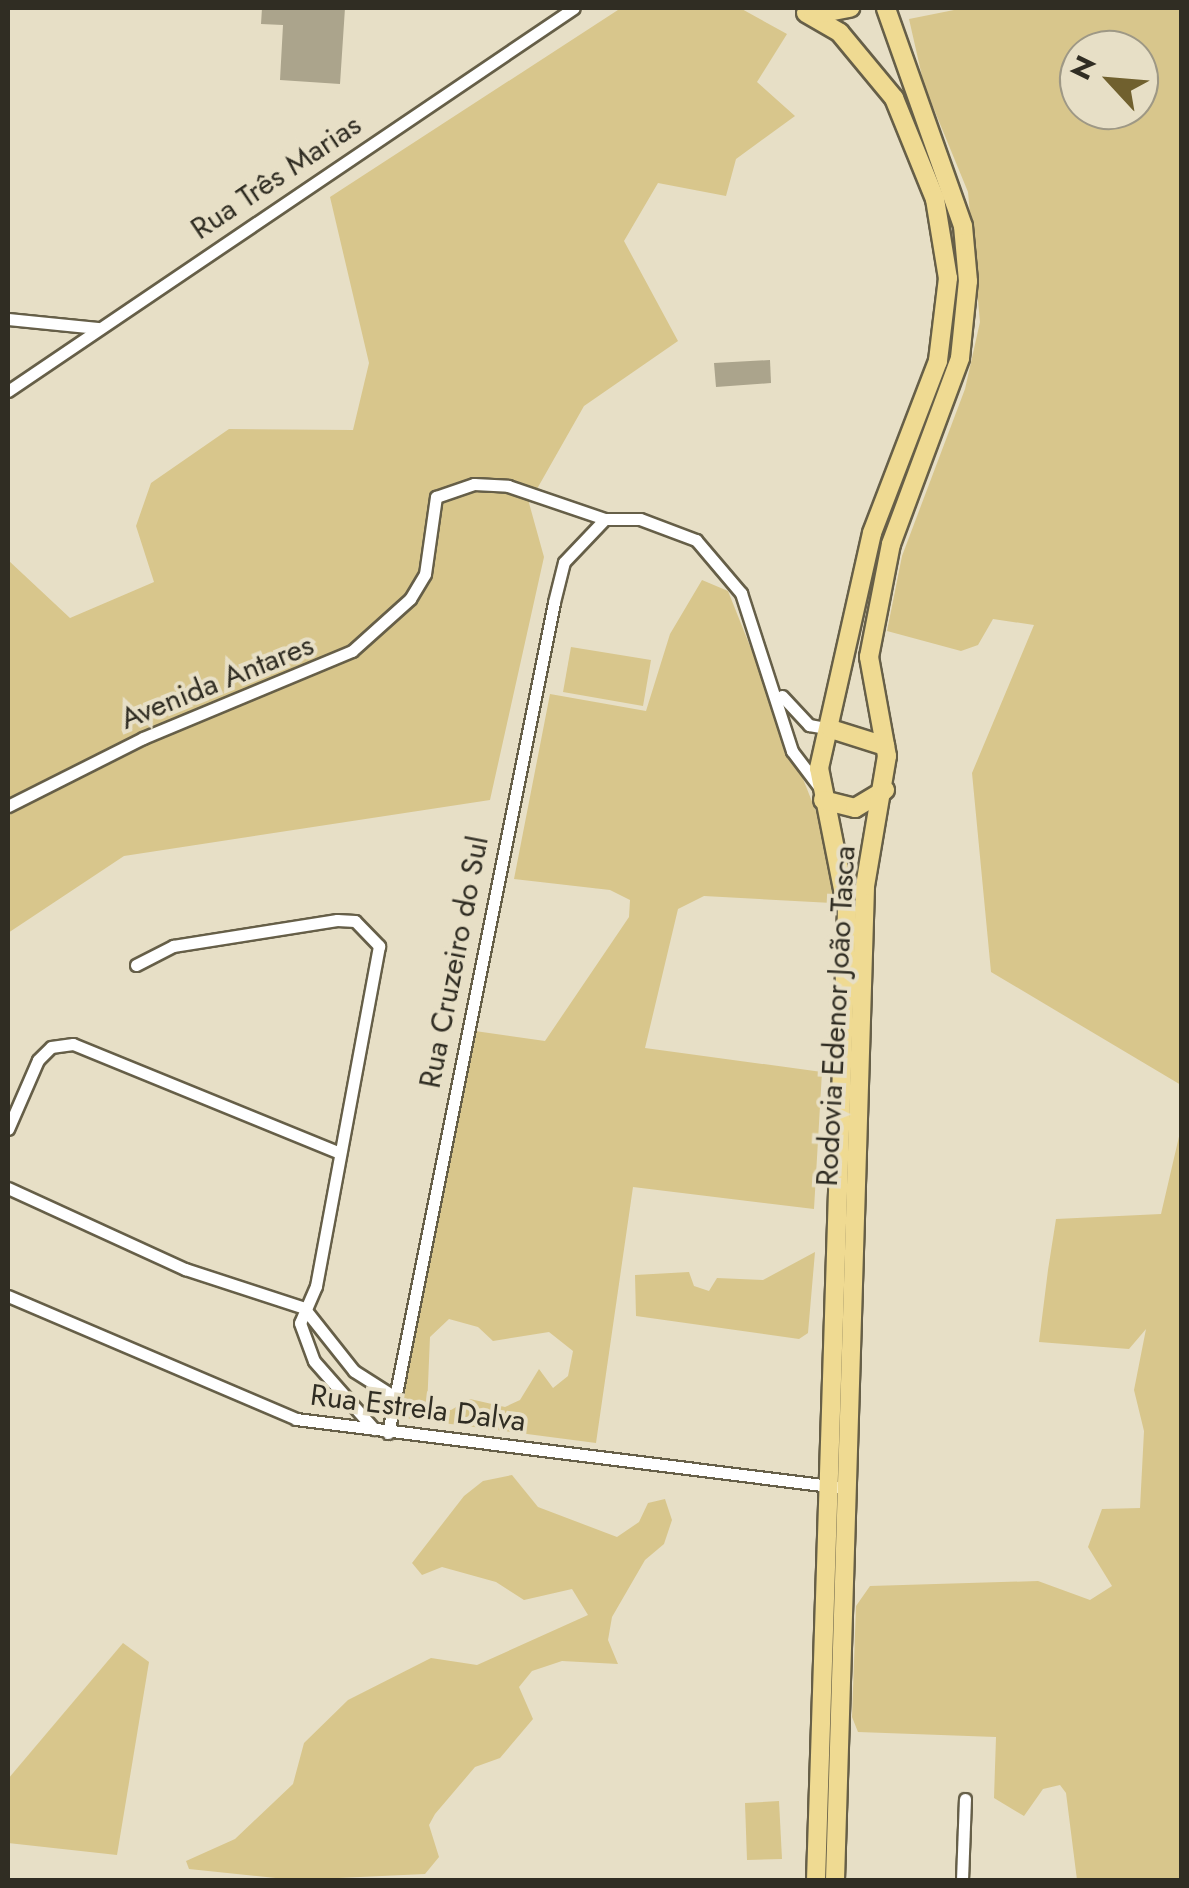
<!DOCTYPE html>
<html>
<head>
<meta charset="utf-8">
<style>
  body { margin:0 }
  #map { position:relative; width:1189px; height:1888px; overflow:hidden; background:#e7dfc6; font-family:Jost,sans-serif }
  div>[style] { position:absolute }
  .green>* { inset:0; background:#d8c68c }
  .building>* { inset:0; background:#aba48c }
  .roads { filter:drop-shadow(2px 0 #665f48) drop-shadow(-2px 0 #665f48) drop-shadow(0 2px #665f48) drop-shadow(0 -2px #665f48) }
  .street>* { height:11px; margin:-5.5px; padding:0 5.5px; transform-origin:5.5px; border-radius:5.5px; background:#fff }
  .primary>* { height:18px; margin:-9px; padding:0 9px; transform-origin:9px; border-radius:9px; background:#efda92 }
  span { translate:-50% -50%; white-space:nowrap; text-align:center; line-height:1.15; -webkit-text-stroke:8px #e7dfc6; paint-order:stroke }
  .street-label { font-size:30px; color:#302d23 }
  .frame { position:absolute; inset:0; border:10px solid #302d23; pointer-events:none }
  .north { position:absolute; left:1059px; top:30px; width:100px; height:100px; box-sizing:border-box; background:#e7dfc6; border:2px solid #9e9885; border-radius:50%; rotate:296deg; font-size:28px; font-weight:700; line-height:40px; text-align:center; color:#302d23 }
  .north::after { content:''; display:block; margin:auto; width:35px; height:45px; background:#70602e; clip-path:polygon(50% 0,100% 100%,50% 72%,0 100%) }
</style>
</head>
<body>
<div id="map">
  <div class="green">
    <i style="clip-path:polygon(621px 8px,740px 8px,787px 34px,757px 82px,795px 116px,736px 159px,726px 196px,658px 183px,624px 241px,678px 341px,584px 406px,529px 503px,544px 557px,490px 800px,124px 856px,8px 933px,8px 560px,70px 618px,154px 582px,136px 526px,151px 483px,229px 429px,353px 430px,369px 363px,330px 197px)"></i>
    <i style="clip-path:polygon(evenodd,964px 8px,1181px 8px,1181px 1085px,991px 972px,972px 773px,1034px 625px,993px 619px,978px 645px,961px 651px,887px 631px,902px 556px,965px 389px,980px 322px,968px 192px,924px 85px,909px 19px,964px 8px,1079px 50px,1139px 50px,1139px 110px,1079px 110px,1079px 50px)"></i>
    <i style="clip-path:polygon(evenodd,702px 580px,728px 591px,821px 824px,835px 885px,832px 903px,704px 896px,678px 909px,645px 1048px,822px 1072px,814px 1209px,633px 1187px,596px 1443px,405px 1418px,398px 1399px,475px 1031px,545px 1041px,629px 917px,630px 900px,610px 890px,514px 879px,550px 694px,646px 711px,670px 634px,702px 580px,449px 1319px,478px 1327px,493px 1341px,549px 1332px,573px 1351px,568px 1376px,553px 1388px,539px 1369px,520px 1400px,505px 1407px,470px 1399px,451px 1410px,427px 1408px,430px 1337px,449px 1319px)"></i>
    <i style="clip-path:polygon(571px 647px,651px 660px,643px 706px,563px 692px)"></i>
    <i style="clip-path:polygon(1181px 1128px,1181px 1880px,1077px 1880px,1066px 1793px,1060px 1785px,1043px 1789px,1024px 1816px,994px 1798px,996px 1737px,858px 1732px,852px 1717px,856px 1606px,870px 1586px,1038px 1581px,1090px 1600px,1112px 1586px,1088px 1547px,1102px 1509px,1140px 1508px,1144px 1431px,1134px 1390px,1146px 1329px,1129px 1349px,1039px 1342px,1048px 1270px,1056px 1219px,1161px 1214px)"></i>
    <i style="clip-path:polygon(815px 1252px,808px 1333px,799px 1339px,636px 1316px,635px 1275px,689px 1272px,694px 1286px,709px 1291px,717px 1278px,763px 1280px)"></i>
    <i style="clip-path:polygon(512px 1475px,538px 1507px,617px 1537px,639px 1522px,648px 1503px,665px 1499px,672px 1520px,664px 1544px,645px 1560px,612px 1617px,608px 1640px,618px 1664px,562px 1661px,532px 1671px,519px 1687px,533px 1719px,500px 1758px,475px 1767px,435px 1814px,429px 1825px,439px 1857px,425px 1874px,295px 1880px,189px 1869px,186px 1861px,235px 1839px,293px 1784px,304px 1743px,348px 1700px,431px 1658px,477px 1665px,588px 1615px,572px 1589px,524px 1600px,496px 1582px,442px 1567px,422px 1575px,412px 1563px,464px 1496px,483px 1481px)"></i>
    <i style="clip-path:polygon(123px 1643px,149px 1662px,117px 1855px,8px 1843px,8px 1779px)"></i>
    <i style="clip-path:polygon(779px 1801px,782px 1859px,747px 1860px,745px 1803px)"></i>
  </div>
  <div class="building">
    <i style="clip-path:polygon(262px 8px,345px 8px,340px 84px,280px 80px,283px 25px,261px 24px)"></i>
    <i style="clip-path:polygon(770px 360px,771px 383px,716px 387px,714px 363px)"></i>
  </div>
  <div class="roads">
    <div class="street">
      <i style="left:8px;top:319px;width:90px;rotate:5.7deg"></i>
      <i style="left:8px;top:391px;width:683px;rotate:-34.09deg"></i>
      <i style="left:782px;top:696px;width:40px;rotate:47deg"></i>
      <i style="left:809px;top:725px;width:22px;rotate:10deg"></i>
      <i style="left:8px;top:806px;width:151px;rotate:-26.7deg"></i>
      <i style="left:143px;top:738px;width:226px;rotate:-22.6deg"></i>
      <i style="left:352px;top:651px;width:78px;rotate:-41.9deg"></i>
      <i style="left:410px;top:599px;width:29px;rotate:-59deg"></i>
      <i style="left:425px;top:574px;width:78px;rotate:-81.9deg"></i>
      <i style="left:436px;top:497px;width:40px;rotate:-18.9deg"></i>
      <i style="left:474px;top:484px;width:34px;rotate:3deg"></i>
      <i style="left:508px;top:486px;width:102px;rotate:18.8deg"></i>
      <i style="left:605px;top:519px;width:35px"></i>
      <i style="left:640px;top:519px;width:60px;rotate:20.6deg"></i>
      <i style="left:696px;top:540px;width:70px;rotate:49.7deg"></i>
      <i style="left:741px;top:593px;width:166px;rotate:72.1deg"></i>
      <i style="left:792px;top:751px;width:46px;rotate:52.9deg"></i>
      <i style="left:136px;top:965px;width:42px;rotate:-27.2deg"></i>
      <i style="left:173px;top:946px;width:166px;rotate:-9deg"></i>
      <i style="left:337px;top:920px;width:18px;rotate:3deg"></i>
      <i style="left:355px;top:921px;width:35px;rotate:46deg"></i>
      <i style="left:379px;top:946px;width:346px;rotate:100.5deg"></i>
      <i style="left:316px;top:1286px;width:40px;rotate:113.4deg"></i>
      <i style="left:300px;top:1323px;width:40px;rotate:69.8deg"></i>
      <i style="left:314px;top:1361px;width:91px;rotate:48.6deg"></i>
      <i style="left:8px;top:1129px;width:75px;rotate:-66.5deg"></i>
      <i style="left:38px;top:1060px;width:18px;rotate:-45deg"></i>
      <i style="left:51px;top:1047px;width:22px;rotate:-8deg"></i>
      <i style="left:73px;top:1044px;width:288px;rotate:22.2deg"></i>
      <i style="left:8px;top:1188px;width:195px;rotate:24.6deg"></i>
      <i style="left:185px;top:1269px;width:125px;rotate:18.1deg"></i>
      <i style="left:304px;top:1308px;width:80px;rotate:51.6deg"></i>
      <i style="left:354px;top:1371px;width:45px;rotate:32.3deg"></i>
      <i style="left:8px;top:1296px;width:313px;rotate:23.1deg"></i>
      <i style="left:296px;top:1419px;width:554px;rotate:7.15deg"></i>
      <i style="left:388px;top:1433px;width:847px;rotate:-78.7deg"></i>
      <i style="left:554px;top:602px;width:41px;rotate:-76deg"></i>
      <i style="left:564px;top:562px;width:59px;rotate:-46.4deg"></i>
      <i style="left:962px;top:1880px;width:81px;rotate:-87.9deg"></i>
    </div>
    <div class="primary">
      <i style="left:806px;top:13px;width:39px;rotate:30deg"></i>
      <i style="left:840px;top:33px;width:85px;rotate:50.3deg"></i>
      <i style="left:894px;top:98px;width:109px;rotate:67.9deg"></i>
      <i style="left:935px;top:199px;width:80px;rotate:80.7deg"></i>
      <i style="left:948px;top:278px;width:84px;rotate:96.9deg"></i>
      <i style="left:938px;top:361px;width:184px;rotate:111deg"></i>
      <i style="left:872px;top:533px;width:241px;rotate:102.7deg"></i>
      <i style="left:819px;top:768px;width:145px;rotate:78.8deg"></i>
      <i style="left:847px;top:910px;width:970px;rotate:91.83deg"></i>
      <i style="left:813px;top:15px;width:38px;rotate:-11deg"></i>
      <i style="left:831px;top:729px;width:57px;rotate:17.5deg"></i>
      <i style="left:823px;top:800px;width:33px;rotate:14deg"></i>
      <i style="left:855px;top:808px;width:35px;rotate:-31deg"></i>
      <i style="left:835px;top:1880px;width:994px;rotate:-88.27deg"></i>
      <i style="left:865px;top:886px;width:132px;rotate:-80.4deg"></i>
      <i style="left:887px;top:756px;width:101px;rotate:-100.3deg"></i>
      <i style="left:869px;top:657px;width:115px;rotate:-79deg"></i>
      <i style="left:891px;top:544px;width:198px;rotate:-69.6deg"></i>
      <i style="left:960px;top:358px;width:77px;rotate:-84.1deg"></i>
      <i style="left:968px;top:281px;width:55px;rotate:-95.2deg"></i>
      <i style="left:963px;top:226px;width:231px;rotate:-109.5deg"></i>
    </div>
  </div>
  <div class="street-label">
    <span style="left:276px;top:177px;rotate:-34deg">Rua Três Marias</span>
    <span style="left:217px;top:682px;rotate:-22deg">Avenida Antares</span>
    <span style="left:454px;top:962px;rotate:-79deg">Rua Cruzeiro do Sul</span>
    <span style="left:836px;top:1016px;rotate:-87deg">Rodovia Edenor João Tasca</span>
    <span style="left:418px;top:1408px;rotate:7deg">Rua Estrela Dalva</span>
  </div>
  <div class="frame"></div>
  <div class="north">N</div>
</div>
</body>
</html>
